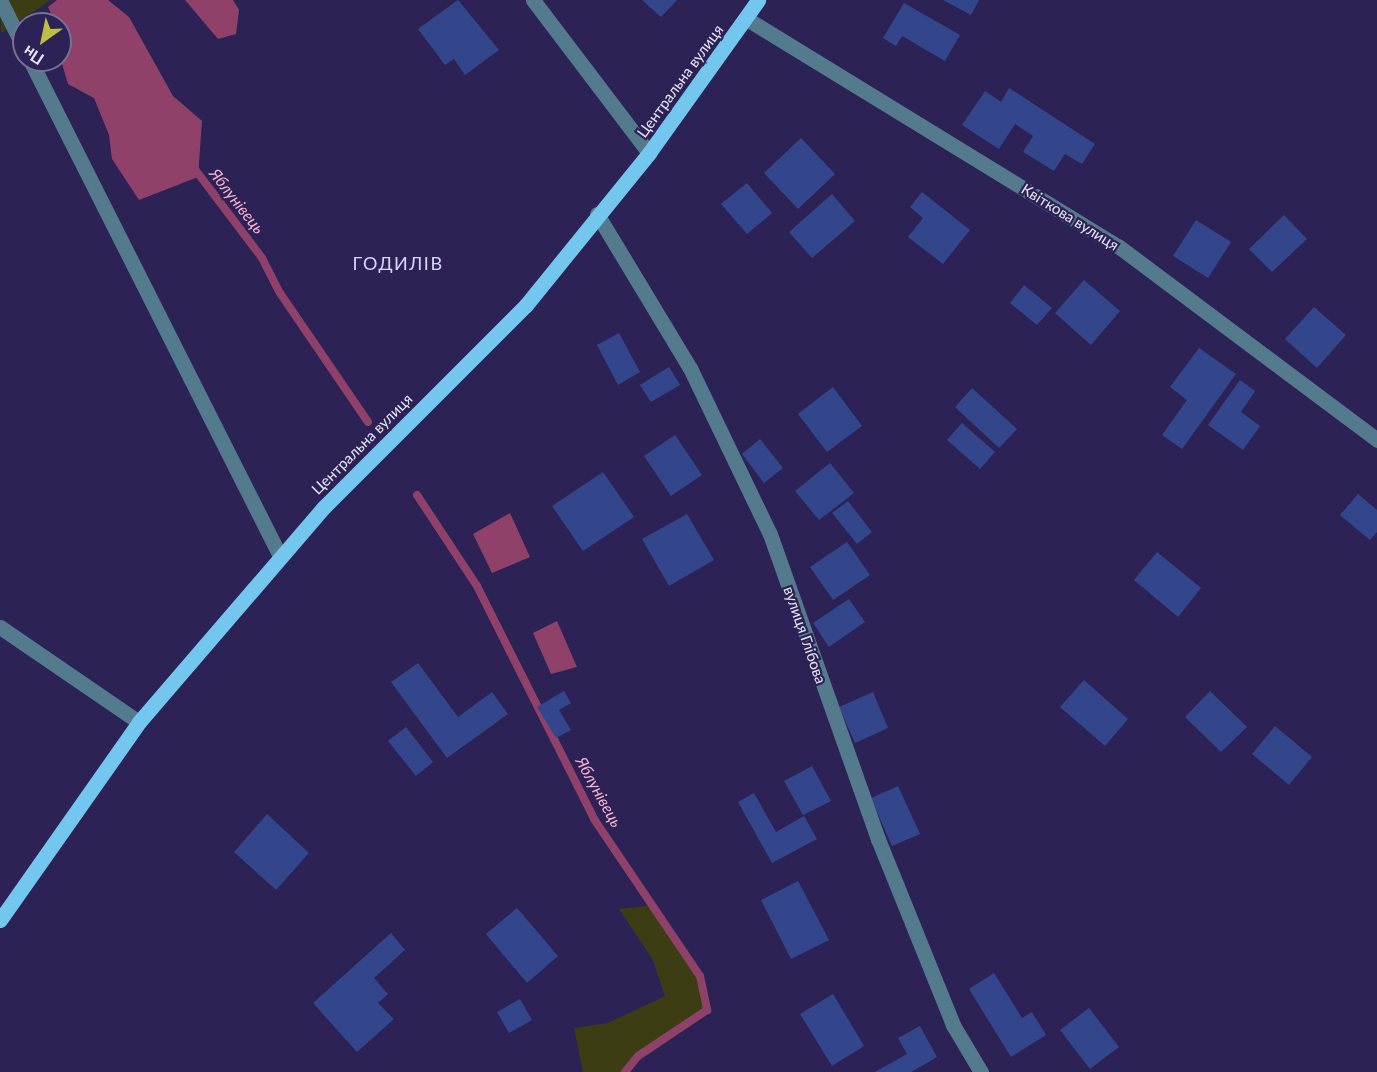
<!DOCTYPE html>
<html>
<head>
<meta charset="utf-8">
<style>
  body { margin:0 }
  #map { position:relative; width:1377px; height:1072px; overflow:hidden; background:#2d2255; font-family:Lato,sans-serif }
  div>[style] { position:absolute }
  .green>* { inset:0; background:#3d3d14 }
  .water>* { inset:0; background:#90416a }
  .stream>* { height:8px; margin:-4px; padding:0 4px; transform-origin:4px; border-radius:4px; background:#90416a }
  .building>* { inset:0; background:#34468b }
  .minor>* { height:15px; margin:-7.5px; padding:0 7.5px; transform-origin:7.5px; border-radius:7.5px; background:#537a8d }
  .major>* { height:15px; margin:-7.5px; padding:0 7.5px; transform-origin:7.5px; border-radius:7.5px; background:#73c7ee }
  span { translate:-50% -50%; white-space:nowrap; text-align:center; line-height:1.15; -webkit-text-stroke:4.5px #2d2255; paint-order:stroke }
  .street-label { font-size:15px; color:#e9e8fb }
  .water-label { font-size:16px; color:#f7b3d2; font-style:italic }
  .quarter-label { font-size:18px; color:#dbd7fd; letter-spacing:1.5px }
  .north { position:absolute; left:12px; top:12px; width:60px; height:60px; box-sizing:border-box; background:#2d2255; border:2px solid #787197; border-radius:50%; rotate:213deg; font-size:16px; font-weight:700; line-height:24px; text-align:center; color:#e9e8fb }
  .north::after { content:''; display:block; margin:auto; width:21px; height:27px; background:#bdbf43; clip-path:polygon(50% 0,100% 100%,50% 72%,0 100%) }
</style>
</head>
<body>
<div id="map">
  <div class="green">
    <i style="clip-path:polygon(0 0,51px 0,1px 33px)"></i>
    <i style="clip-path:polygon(649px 906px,700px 976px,707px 1010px,638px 1056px,625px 1072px,583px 1072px,574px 1028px,608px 1023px,665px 996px,653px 960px,619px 909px)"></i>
  </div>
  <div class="water">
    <i style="clip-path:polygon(57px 0,108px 0,129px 17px,173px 96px,202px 121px,198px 177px,139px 200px,112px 159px,109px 135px,94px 98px,68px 84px,60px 57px,60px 24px,56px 24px,48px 7px)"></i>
    <i style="clip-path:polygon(185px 0,233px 0,239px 10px,236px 34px,218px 39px)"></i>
    <i style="clip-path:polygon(510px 513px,530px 557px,492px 573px,473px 534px)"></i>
    <i style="clip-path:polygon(557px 621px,577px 667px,551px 674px,533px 633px)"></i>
  </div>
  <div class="stream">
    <i style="left:194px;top:168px;width:113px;rotate:52.9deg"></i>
    <i style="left:262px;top:258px;width:39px;rotate:63deg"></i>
    <i style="left:280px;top:293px;width:156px;rotate:55.7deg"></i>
    <i style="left:417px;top:495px;width:109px;rotate:56.6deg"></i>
    <i style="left:477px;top:586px;width:261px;rotate:63.3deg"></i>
    <i style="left:594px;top:819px;width:189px;rotate:56deg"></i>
    <i style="left:700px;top:976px;width:35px;rotate:78deg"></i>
    <i style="left:707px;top:1010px;width:83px;rotate:146.3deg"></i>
    <i style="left:638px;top:1056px;width:21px;rotate:129deg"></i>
  </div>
  <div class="building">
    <i style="clip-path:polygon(458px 0,499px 50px,465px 75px,454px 59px,445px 65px,418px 29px)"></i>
    <i style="clip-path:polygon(642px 0,677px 0,661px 17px)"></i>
    <i style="clip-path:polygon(943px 0,979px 0,971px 15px)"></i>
    <i style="clip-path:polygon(904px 3px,960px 35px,945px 61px,902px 36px,896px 46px,883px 38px)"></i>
    <i style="clip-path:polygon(1009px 88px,1095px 144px,1082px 164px,1065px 154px,1054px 171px,1023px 152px,1033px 136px,1015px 124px,999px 149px,962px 125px,985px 91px,1001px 102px)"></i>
    <i style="clip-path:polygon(801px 138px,835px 174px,798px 209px,764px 173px)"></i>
    <i style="clip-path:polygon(747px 183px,772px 213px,747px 234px,721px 204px)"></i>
    <i style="clip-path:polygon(922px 192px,970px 230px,943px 264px,908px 237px,923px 218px,910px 207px)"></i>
    <i style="clip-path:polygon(832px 194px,855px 221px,812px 258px,789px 232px)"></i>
    <i style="clip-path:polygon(1284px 215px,1307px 239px,1272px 272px,1249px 249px)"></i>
    <i style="clip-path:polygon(1196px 220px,1231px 242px,1208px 278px,1173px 256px)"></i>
    <i style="clip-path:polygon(1084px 280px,1120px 311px,1091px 345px,1055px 313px)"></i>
    <i style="clip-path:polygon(1024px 285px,1052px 308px,1037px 325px,1010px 303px)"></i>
    <i style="clip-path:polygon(1314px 307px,1346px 335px,1317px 368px,1285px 339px)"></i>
    <i style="clip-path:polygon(619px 333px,640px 372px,618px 385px,597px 345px)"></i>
    <i style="clip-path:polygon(1199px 348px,1236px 374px,1182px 449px,1162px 435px,1187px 400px,1170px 387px)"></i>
    <i style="clip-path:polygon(669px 367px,680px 385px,651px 402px,640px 385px)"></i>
    <i style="clip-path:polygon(1240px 380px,1255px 391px,1241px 412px,1260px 426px,1243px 450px,1208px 425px)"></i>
    <i style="clip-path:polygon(833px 387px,862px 426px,827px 452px,798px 414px)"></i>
    <i style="clip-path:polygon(972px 388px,1017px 429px,999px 448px,955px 407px)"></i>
    <i style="clip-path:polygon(962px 423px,995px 452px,980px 469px,947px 440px)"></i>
    <i style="clip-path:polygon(675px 435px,702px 475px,671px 496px,644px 456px)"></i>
    <i style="clip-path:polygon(760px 439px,783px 468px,764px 483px,742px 454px)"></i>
    <i style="clip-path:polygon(830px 463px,854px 493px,819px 520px,795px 491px)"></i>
    <i style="clip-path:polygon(603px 472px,634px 517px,583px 551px,552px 506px)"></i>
    <i style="clip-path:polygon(1358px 494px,1377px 510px,1377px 532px,1370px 540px,1340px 515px)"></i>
    <i style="clip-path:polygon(848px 501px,872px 532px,857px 544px,832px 513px)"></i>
    <i style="clip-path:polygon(687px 514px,714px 560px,669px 586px,642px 539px)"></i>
    <i style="clip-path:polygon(847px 542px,870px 575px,833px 600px,810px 567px)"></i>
    <i style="clip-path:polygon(1157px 552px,1201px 588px,1178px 617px,1134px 580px)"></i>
    <i style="clip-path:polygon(849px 599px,865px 622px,829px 647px,813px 623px)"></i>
    <i style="clip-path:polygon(418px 663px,458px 717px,492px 692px,508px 714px,447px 758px,391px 682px)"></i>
    <i style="clip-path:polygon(1084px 680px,1128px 719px,1105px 746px,1060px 707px)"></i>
    <i style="clip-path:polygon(564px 691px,571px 703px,559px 710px,571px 730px,556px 738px,537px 707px)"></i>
    <i style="clip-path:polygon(1210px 691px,1247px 727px,1221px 752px,1185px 717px)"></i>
    <i style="clip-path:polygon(873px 692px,888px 728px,855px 743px,839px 707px)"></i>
    <i style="clip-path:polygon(1275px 726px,1312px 757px,1289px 785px,1252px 754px)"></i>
    <i style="clip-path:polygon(406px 727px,433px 762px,416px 776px,388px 741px)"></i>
    <i style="clip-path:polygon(812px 766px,831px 801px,803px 815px,784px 781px)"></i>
    <i style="clip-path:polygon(898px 786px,920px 834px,892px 846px,871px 798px)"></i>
    <i style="clip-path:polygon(754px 793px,776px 832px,804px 816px,817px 839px,772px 863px,738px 802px)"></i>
    <i style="clip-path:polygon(267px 814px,309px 853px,276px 890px,234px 852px)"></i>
    <i style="clip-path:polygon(798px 881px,829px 940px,791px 959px,761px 900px)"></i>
    <i style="clip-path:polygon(517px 908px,558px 956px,527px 983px,486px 934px)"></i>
    <i style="clip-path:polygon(391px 933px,405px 950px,374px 978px,388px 994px,378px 1003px,394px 1019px,357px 1052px,313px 1003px)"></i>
    <i style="clip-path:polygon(994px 973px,1022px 1018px,1032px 1012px,1046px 1035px,1011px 1057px,969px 989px)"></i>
    <i style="clip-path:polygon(833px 994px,864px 1046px,832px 1066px,800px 1014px)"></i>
    <i style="clip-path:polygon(520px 999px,532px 1020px,509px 1033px,497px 1012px)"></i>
    <i style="clip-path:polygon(1089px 1008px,1119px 1047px,1090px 1069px,1060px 1030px)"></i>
    <i style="clip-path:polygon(920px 1026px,937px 1057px,911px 1072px,875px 1072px,907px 1054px,898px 1038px)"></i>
  </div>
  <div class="minor">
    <i style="left:0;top:0;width:54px;rotate:63.4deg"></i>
    <i style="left:533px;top:0;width:192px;rotate:52.8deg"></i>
    <i style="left:747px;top:19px;width:435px;rotate:31.5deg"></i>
    <i style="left:1118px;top:246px;width:324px;rotate:36.8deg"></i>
    <i style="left:30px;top:60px;width:555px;rotate:63.25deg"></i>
    <i style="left:597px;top:214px;width:180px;rotate:58.9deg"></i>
    <i style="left:690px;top:368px;width:184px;rotate:64.3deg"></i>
    <i style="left:770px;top:534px;width:324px;rotate:70.5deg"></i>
    <i style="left:878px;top:839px;width:201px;rotate:68deg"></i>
    <i style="left:953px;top:1025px;width:55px;rotate:59.2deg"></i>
    <i style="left:0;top:627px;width:168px;rotate:34.4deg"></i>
  </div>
  <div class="major">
    <i style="left:0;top:920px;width:242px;rotate:-54.9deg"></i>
    <i style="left:139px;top:722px;width:284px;rotate:-49.3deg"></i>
    <i style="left:324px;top:507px;width:286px;rotate:-45deg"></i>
    <i style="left:526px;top:305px;width:196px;rotate:-51deg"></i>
    <i style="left:649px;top:153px;width:188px;rotate:-54.5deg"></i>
  </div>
  <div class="street-label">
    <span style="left:680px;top:81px;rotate:-54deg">Центральна вулиця</span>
    <span style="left:1070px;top:217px;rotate:32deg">Квіткова вулиця</span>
    <span style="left:362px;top:444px;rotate:-45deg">Центральна вулиця</span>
    <span style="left:805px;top:635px;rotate:71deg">вулиця Глібова</span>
  </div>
  <div class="water-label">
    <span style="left:237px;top:201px;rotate:52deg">Яблунівець</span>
    <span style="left:599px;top:792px;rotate:61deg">Яблунівець</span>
  </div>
  <div class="quarter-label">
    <span style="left:398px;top:263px">ГОДИЛІВ</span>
  </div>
  <div class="north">Пн</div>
</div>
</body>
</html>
